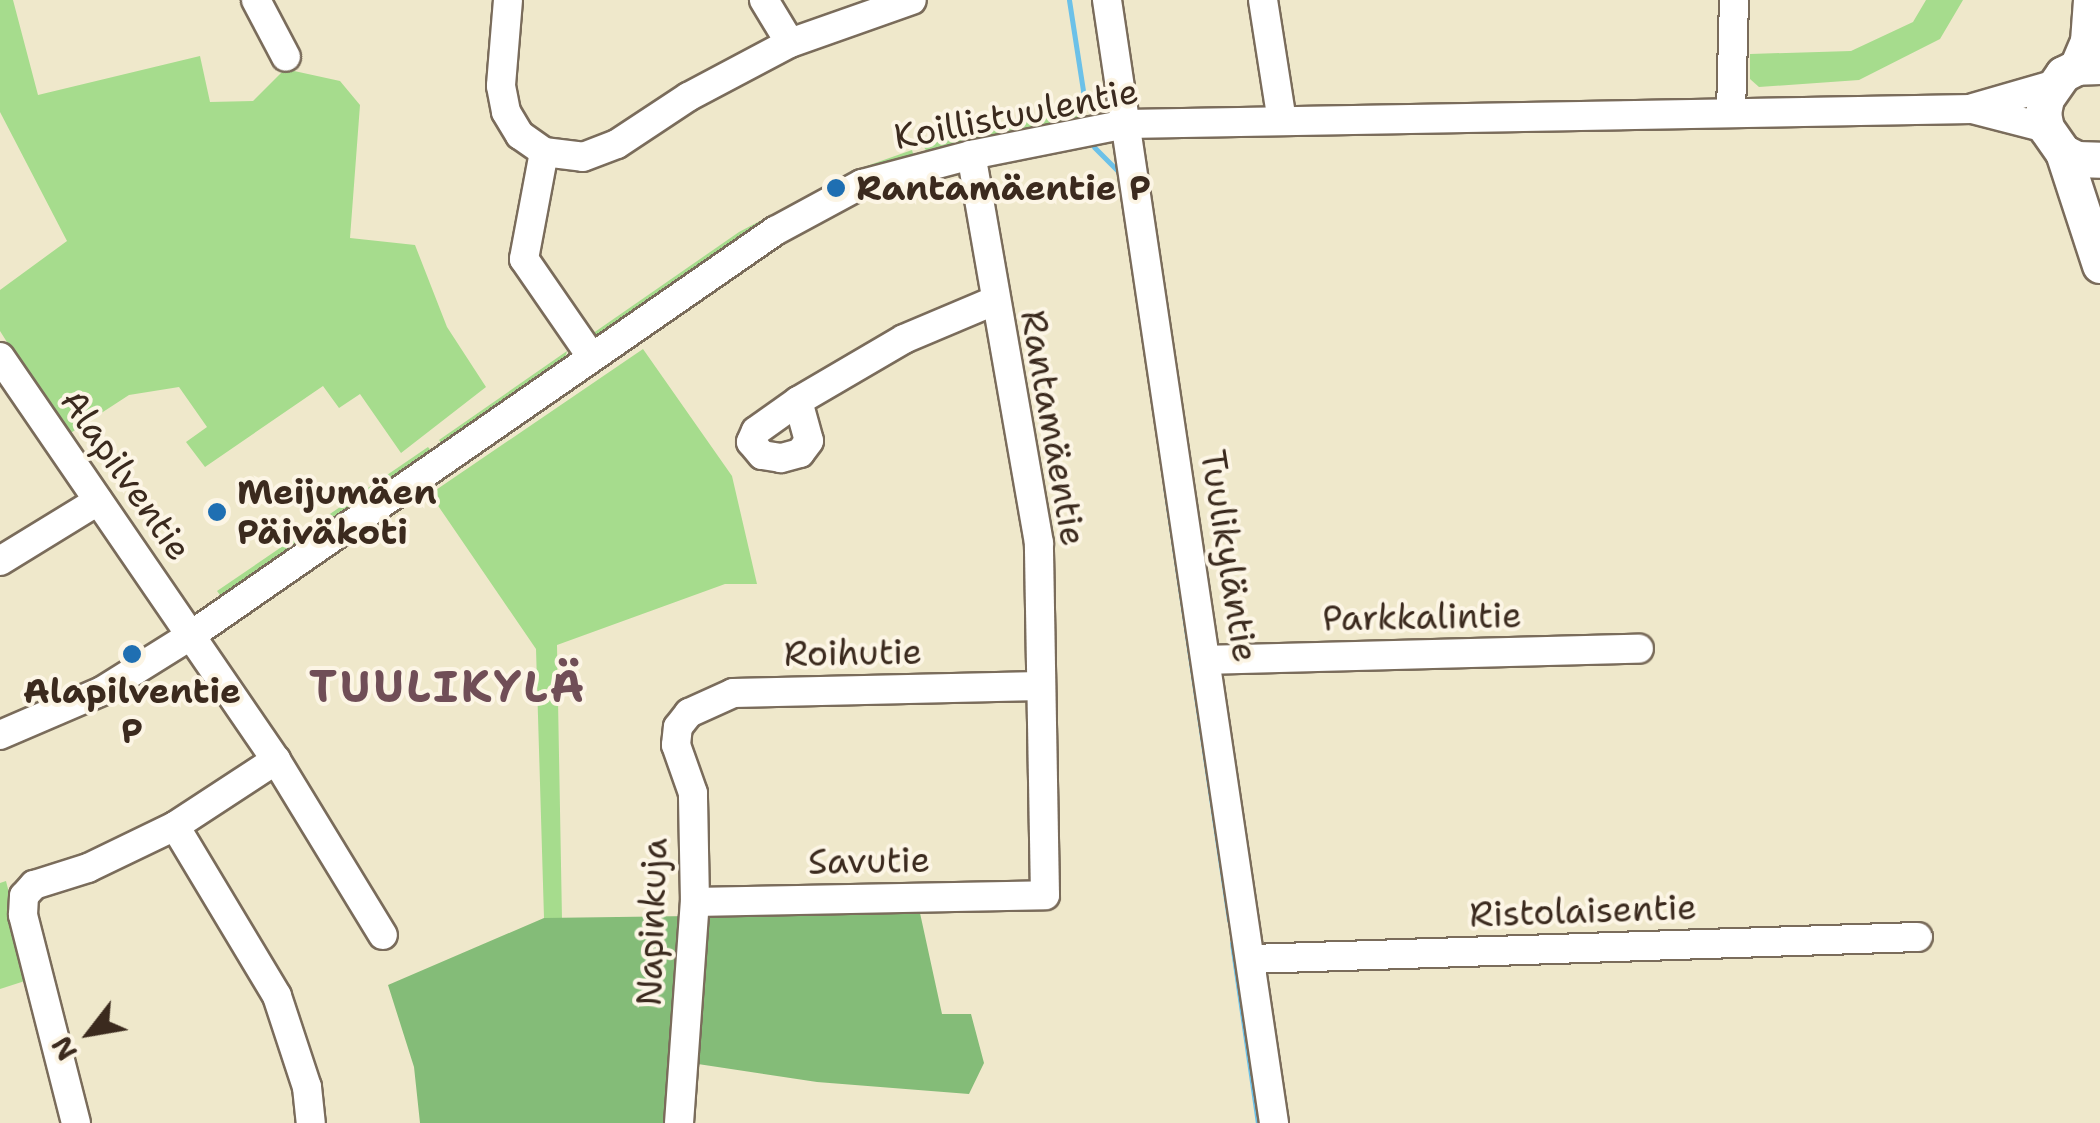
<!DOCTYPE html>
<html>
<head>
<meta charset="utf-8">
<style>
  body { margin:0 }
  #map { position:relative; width:2100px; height:1123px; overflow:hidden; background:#efe8cb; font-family:"Shantell Sans",sans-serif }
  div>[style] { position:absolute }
  .green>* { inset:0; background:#a6dc8d }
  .forest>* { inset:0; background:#84bc78 }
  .stream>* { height:5px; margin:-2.5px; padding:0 2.5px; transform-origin:2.5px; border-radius:2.5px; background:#6cc1e8 }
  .roads { filter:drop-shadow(2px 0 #7a6c5b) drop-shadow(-2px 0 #7a6c5b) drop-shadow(0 2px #7a6c5b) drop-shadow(0 -2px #7a6c5b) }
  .minor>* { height:28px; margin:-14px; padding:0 14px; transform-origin:14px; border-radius:14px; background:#fff }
  .major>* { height:35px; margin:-17.5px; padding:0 17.5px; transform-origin:17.5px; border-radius:17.5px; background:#fff }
  .dots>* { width:28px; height:28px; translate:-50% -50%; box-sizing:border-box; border:5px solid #fcf5e5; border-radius:50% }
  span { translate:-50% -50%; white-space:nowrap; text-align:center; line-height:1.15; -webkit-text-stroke:8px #fcf5e5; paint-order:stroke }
  .street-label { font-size:35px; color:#3b2a1e }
  .poi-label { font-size:35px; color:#3b2a1e; font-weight:700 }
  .left { translate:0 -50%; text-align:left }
  .district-label { font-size:45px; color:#704e57; font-weight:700; letter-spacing:2.5px }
  .north { position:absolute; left:40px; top:983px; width:100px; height:100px; -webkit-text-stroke:8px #fcf5e5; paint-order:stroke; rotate:239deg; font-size:28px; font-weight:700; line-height:40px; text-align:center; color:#3b2a1e }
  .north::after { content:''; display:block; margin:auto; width:35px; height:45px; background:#3b2a1e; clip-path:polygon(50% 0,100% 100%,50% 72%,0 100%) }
</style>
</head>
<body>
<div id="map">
  <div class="green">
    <i style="clip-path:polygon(0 0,13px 0,38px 95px,200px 56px,210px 102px,253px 101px,285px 69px,340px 81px,360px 105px,350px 238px,415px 245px,447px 327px,486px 387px,401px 453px,360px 394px,339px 408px,323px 386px,205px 467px,186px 442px,207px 427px,179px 387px,129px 395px,66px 436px,0 331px,0 290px,67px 241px,0 112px)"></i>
    <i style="clip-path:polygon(1926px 0,1963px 0,1940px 39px,1859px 80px,1759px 87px,1750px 79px,1750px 54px,1851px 51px,1913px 22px)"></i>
    <i style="clip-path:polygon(1081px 111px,1086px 116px,1080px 120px,928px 153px,923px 146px,996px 125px)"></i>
    <i style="clip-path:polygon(912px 150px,914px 157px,600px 338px,589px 336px,739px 232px,858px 169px)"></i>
    <i style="clip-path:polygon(643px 349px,732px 476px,757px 584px,725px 584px,557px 645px,562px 919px,544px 918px,536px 649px,430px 494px)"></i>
    <i style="clip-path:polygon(567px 351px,564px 363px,443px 446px,439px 440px)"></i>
    <i style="clip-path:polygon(428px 447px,433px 453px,223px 599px,217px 591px)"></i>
    <i style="clip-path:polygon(6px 881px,31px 979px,0 989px,0 883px)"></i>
  </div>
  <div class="forest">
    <i style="clip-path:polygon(920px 913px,942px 1014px,971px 1014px,984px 1063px,969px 1094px,817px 1082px,678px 1061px,676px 1123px,420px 1123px,414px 1067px,388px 985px,544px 918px)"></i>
  </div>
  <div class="stream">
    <i style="left:1069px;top:0;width:98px;rotate:81.2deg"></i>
    <i style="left:1094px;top:147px;width:37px;rotate:45deg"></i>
    <i style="left:1165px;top:486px;width:439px;rotate:81.6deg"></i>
    <i style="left:1232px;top:943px;width:182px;rotate:81.8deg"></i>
  </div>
  <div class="roads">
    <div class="minor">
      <i style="left:256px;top:0;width:64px;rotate:62.2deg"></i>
      <i style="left:508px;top:0;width:86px;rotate:94.7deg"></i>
      <i style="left:501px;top:86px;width:26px;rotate:79deg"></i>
      <i style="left:506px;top:112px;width:27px;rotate:59deg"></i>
      <i style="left:520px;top:135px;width:29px;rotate:35deg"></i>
      <i style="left:544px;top:152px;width:39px;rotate:7deg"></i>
      <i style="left:583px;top:157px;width:36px;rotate:-21deg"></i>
      <i style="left:617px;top:144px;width:85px;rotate:-33.5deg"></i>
      <i style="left:688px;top:97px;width:115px;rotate:-27.9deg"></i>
      <i style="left:790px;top:43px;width:129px;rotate:-19.4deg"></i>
      <i style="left:764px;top:0;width:50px;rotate:58.8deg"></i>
      <i style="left:1107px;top:0;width:1135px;rotate:81.54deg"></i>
      <i style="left:1263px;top:0;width:122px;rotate:81.1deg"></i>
      <i style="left:1973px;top:108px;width:82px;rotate:-16.2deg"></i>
      <i style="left:1731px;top:113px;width:113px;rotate:-88.5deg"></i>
      <i style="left:544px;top:152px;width:109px;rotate:100.6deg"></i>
      <i style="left:524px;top:259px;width:118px;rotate:55.4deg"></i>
      <i style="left:0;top:357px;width:488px;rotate:55.6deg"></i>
      <i style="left:276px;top:760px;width:205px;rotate:58.6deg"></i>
      <i style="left:798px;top:401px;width:41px;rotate:74.6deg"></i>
      <i style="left:809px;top:441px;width:15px;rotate:127deg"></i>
      <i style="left:800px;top:453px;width:20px;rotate:165deg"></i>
      <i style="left:781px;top:458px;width:19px;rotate:-171deg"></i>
      <i style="left:762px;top:455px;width:17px;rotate:-130deg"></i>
      <i style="left:751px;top:442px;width:12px;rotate:-66deg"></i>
      <i style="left:756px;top:431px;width:52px;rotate:-35.5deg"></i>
      <i style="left:798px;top:401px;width:123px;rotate:-30.3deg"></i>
      <i style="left:904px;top:339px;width:98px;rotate:-22.9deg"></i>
      <i style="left:0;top:561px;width:115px;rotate:-31.5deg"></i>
      <i style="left:1207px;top:660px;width:432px;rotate:-1.5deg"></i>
      <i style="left:0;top:735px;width:111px;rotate:-23.3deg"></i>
      <i style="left:102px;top:691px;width:104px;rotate:-32deg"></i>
      <i style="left:190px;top:636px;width:712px;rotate:-34.7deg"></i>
      <i style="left:775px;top:231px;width:99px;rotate:-28.4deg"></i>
      <i style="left:862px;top:184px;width:113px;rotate:-14.9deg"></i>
      <i style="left:971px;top:155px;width:158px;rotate:-11.3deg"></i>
      <i style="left:1126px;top:124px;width:846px;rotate:-1.02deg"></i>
      <i style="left:1972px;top:109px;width:76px;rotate:14.4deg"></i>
      <i style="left:175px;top:826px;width:198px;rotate:59deg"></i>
      <i style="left:277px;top:996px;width:96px;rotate:71.8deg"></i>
      <i style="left:307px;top:1087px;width:36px;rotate:84deg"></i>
      <i style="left:695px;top:902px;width:350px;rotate:-1.1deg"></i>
      <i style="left:1045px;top:895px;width:352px;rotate:-91deg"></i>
      <i style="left:1039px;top:543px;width:394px;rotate:-99.9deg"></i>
      <i style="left:1251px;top:959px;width:667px;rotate:-1.89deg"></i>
      <i style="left:76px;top:1123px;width:215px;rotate:-104.3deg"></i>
      <i style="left:23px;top:915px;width:19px;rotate:-87deg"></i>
      <i style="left:24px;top:896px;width:15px;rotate:-48deg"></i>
      <i style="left:34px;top:885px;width:57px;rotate:-17.5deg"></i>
      <i style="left:88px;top:868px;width:97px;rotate:-25.8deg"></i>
      <i style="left:175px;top:826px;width:121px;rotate:-33.2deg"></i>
      <i style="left:679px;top:1123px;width:222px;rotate:-85.9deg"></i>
      <i style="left:695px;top:902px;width:109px;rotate:-91.1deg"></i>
      <i style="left:693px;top:793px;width:51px;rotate:-109.5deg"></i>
      <i style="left:676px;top:745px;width:18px;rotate:-84deg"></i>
      <i style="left:678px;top:727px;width:18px;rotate:-52deg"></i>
      <i style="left:689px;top:713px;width:48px;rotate:-24.4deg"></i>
      <i style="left:733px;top:693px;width:307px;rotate:-1.3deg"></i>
    </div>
    <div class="major">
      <i style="left:2100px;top:66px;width:23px;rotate:178deg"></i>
      <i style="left:2077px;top:67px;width:16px;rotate:153deg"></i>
      <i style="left:2063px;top:74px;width:29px;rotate:125deg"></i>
      <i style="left:2046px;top:98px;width:15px;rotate:101deg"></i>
      <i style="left:2043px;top:113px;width:15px;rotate:79deg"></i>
      <i style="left:2046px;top:128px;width:29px;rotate:55deg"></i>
      <i style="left:2063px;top:152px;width:16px;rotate:27deg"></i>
      <i style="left:2077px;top:159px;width:23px;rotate:2deg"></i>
      <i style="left:2077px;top:67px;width:28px;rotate:-67deg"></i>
      <i style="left:2088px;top:41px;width:41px;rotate:-85.8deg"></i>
      <i style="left:2063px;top:152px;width:119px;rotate:71.9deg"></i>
    </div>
  </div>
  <div class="dots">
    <i style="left:836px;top:188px;background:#1f6fb2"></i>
    <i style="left:217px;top:512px;background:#1f6fb2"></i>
    <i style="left:132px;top:654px;background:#1f6fb2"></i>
  </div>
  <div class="street-label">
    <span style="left:1016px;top:114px;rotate:-11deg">Koillistuulentie</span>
    <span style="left:1053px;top:428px;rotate:80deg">Rantamäentie</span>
    <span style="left:126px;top:475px;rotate:55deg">Alapilventie</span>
    <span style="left:1229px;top:556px;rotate:81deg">Tuulikyläntie</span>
    <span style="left:1422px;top:617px;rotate:-1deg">Parkkalintie</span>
    <span style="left:853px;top:653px;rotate:-1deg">Roihutie</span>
    <span style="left:869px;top:861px;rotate:-1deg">Savutie</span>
    <span style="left:1583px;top:911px;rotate:-2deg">Ristolaisentie</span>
    <span style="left:652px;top:922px;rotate:-88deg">Napinkuja</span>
  </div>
  <div class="poi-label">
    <span class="left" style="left:856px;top:188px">Rantamäentie P</span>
    <span class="left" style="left:237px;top:512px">Meijumäen<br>Päiväkoti</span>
    <span style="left:132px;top:711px">Alapilventie<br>P</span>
  </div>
  <div class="district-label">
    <span style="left:448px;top:687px">TUULIKYLÄ</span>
  </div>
  <div class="north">N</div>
</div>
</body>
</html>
